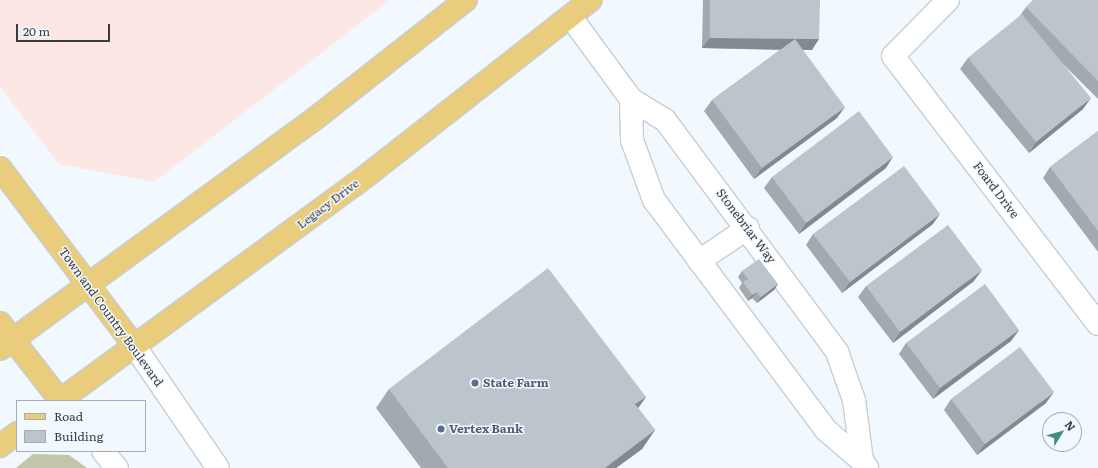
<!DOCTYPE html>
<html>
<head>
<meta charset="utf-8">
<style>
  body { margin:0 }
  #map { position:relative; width:1098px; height:468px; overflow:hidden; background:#f1f8fe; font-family:Literata,serif }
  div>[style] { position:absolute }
  .commercial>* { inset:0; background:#fde7e5 }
  .green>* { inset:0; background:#c2c6a9 }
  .roads { filter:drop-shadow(1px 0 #c6ced6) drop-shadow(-1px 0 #c6ced6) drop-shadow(0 1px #c6ced6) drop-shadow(0 -1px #c6ced6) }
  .minor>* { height:22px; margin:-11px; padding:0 11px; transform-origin:11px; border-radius:11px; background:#fff }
  .major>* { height:22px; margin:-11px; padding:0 11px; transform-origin:11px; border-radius:11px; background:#e9cd7d }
  .wall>* { inset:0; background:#a2a9af }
  .shaded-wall>* { inset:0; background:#84898f }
  .building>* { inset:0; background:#bcc4cc }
  .dots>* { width:11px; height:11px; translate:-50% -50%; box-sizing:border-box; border:2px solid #f1f8fe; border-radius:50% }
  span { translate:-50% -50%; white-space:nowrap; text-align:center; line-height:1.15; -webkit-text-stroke:3px #f1f8fe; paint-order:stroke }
  .street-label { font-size:12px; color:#3a3d40 }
  .service-label { font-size:12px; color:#4e5e75; font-weight:700 }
  .left { translate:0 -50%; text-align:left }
  .legend { position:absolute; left:16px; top:400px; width:130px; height:52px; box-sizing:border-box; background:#f1f8fe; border:1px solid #a8adb2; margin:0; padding:5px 7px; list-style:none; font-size:12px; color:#3a3d40 }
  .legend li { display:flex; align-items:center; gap:8px; height:20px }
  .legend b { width:20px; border:1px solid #a8adb2 }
  .north { position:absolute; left:1042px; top:412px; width:40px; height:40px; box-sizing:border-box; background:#f1f8fe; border:1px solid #a8adb2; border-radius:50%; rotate:53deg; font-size:11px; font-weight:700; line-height:16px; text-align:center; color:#3a3d40 }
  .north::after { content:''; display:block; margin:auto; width:14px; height:18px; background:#458c88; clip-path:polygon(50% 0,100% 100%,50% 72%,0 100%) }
  .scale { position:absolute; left:16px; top:24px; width:94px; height:18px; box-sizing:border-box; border:2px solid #3a3d40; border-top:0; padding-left:5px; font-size:12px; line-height:14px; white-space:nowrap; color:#3a3d40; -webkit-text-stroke:3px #f1f8fe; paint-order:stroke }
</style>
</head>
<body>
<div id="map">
  <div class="commercial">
    <i style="clip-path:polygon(0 0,390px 0,154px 182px,59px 164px,0 87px)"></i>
  </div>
  <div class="green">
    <i style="clip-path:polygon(33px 454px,69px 455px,87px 468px,16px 468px)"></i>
  </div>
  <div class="roads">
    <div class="minor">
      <i style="left:948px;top:0;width:78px;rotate:134.5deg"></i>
      <i style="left:893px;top:56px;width:337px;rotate:52.6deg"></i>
      <i style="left:570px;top:16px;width:103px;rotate:53.7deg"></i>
      <i style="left:631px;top:99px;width:40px;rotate:32deg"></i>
      <i style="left:665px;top:120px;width:289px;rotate:53.4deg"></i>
      <i style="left:837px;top:352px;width:51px;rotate:70.5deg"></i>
      <i style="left:854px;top:400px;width:62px;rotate:82.5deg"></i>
      <i style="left:862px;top:461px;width:9px;rotate:54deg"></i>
      <i style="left:631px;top:99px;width:41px;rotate:88.6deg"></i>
      <i style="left:632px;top:140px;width:64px;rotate:69.9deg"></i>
      <i style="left:654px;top:200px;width:287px;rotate:53.2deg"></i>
      <i style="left:826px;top:430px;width:48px;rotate:40.7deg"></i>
      <i style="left:699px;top:261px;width:59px;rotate:-34deg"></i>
      <i style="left:133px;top:344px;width:150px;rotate:55.6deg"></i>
      <i style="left:103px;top:451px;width:22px;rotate:51deg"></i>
    </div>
    <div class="major">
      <i style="left:0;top:168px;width:221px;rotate:52.9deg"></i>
      <i style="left:0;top:323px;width:98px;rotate:52.1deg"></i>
      <i style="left:0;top:349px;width:386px;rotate:-36.2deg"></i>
      <i style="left:312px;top:121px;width:196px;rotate:-38.2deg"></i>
      <i style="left:59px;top:401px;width:368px;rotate:-36.2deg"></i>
      <i style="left:356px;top:184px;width:298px;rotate:-38.1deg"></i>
      <i style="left:0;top:446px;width:21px;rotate:-37deg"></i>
    </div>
  </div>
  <div class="wall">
    <i style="clip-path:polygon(703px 0,820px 0,812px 50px,803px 50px,837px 118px,754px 179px,704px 111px,712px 100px,780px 50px,702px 48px)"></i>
    <i style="clip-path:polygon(1098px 0,1098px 99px,1063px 64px,1083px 109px,1029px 153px,960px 69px,968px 58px,1019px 17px,1026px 7px)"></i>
    <i style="clip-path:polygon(1098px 131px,1098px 252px,1043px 178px,1050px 167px)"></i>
    <i style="clip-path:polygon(886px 168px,799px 234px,764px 188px,772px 177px)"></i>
    <i style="clip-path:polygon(933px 224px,842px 293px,806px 245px,813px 234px)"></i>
    <i style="clip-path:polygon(742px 271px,778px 284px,774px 290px,757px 303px,752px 298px,748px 301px,739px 288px,742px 283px,738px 277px)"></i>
    <i style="clip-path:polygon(974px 281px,893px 343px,858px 297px,866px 286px)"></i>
    <i style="clip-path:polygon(1019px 330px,1011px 341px,933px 399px,899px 354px,906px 343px)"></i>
    <i style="clip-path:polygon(389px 389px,646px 397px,638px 408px,655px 430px,642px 449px,616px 468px,421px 468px,376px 408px)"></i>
    <i style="clip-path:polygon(951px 399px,1046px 403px,977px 455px,944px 410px)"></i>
  </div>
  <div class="shaded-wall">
    <i style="clip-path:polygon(710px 38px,819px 39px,812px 50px,702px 48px)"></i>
    <i style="clip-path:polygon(1091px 98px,1083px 109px,1029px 153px,1036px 142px)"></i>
    <i style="clip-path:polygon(845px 107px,837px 118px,754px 179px,762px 168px)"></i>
    <i style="clip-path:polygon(893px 157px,886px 168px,799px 234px,806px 223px)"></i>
    <i style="clip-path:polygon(940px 214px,933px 224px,842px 293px,850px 282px)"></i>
    <i style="clip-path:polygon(982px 270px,974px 281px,893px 343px,900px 332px)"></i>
    <i style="clip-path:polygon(778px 284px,774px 290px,757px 303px,761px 297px)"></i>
    <i style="clip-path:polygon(757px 292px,752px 298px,748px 301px,752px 295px)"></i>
    <i style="clip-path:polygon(1019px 330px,1011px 341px,933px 399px,940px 388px)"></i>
    <i style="clip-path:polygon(1054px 392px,1046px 403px,977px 455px,985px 444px)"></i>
    <i style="clip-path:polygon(646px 397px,633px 415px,635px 404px)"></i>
    <i style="clip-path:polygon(655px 430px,642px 449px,616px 468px,605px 468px)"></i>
  </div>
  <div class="building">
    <i style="clip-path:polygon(710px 0,820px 0,819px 39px,710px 38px)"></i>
    <i style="clip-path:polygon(1033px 0,1098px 0,1098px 81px,1026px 7px)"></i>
    <i style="clip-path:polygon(1022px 14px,1091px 98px,1036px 142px,968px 58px)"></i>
    <i style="clip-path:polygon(795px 39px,845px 107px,762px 168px,712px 100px)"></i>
    <i style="clip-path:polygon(859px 111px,893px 157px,806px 223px,772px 177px)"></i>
    <i style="clip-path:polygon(1098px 131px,1098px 231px,1050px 167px)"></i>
    <i style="clip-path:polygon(904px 166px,940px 214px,850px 282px,813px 234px)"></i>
    <i style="clip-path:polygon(948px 225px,982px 270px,900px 332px,866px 286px)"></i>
    <i style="clip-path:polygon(759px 259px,778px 284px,761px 297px,757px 292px,752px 295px,743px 282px,748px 279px,742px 271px)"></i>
    <i style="clip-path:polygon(548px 268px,646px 397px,635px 404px,655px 430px,605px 468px,448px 468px,389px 389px)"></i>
    <i style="clip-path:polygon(985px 284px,1019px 330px,940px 388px,906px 343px)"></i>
    <i style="clip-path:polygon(1020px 347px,1054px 392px,985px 444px,951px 399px)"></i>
  </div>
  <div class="dots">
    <i style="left:475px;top:383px;background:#5c6f8a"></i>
    <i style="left:441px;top:429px;background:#5c6f8a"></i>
  </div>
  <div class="street-label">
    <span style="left:996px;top:190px;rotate:53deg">Foard Drive</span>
    <span style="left:328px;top:204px;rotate:-37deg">Legacy Drive</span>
    <span style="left:746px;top:226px;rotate:53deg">Stonebriar Way</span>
    <span style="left:111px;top:317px;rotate:54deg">Town and Country Boulevard</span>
  </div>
  <div class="service-label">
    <span class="left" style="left:483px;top:383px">State Farm</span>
    <span class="left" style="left:449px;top:429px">Vertex Bank</span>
  </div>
  <ul class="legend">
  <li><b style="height:5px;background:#e9cd7d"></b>Road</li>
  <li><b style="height:11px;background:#bcc4cc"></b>Building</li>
  </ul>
  <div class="north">N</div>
  <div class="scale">20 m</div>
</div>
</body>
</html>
